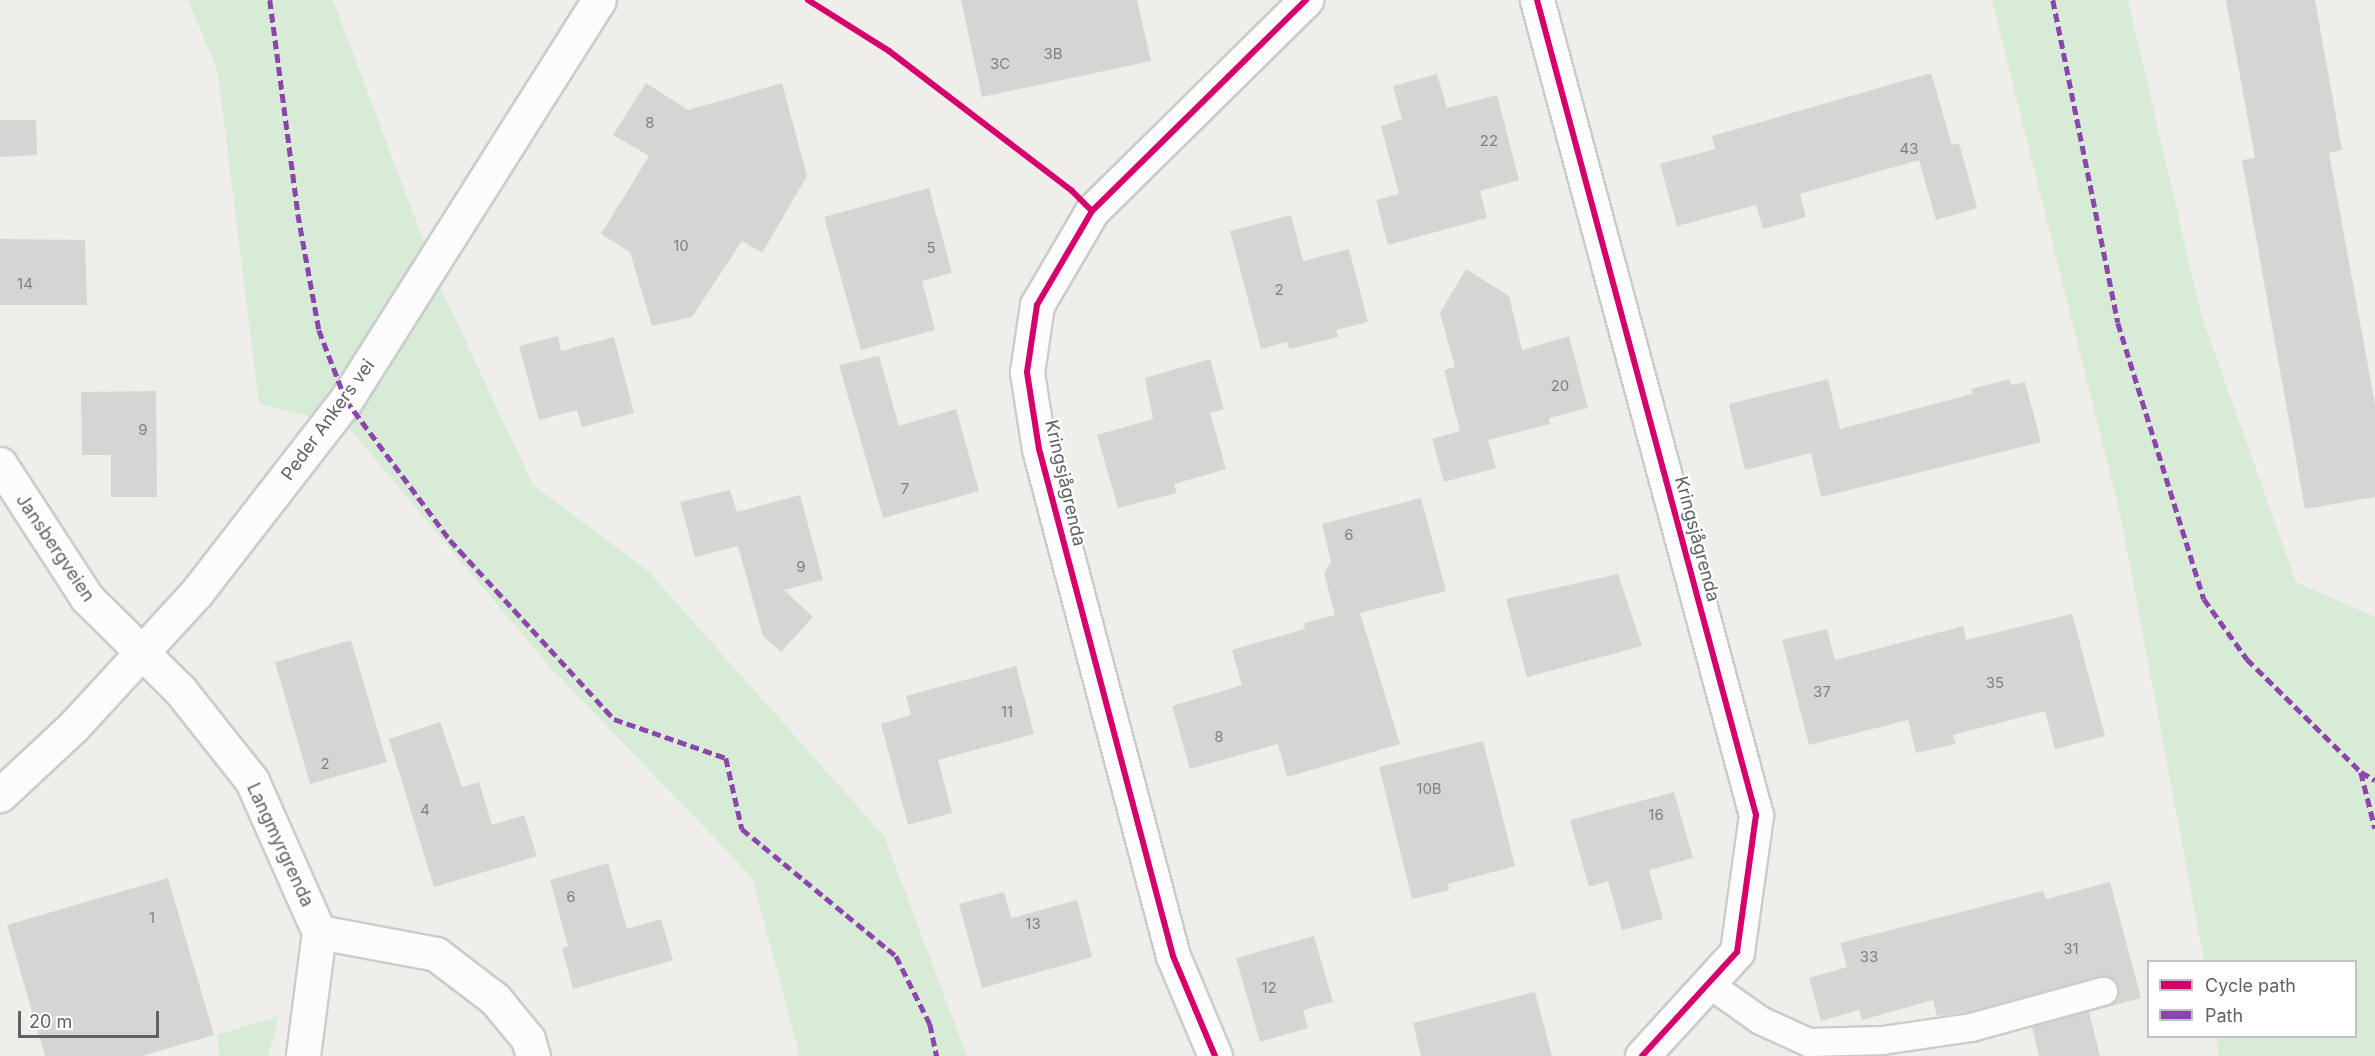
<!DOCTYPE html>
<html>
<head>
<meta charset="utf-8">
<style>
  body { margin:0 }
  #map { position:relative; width:2375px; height:1056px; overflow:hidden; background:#efeeea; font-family:Inter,sans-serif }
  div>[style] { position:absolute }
  .green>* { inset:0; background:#d8ebd6 }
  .building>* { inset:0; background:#d6d5d3 }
  .roads { filter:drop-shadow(2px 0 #cbcccc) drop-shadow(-2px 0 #cbcccc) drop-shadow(0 2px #cbcccc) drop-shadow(0 -2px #cbcccc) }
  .lane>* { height:27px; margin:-13.5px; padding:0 13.5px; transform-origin:13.5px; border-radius:13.5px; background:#fdfcfc }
  .street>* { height:33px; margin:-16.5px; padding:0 16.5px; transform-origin:16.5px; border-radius:16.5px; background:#fdfcfc }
  .quiet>* { height:4.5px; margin-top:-2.25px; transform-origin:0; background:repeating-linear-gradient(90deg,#8e44ad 0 9px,transparent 0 13.5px) }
  .cycleway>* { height:6px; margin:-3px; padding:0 3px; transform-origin:3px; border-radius:3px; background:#d6006c }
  span { translate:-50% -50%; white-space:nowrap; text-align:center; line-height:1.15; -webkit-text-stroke:4.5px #fff; paint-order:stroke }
  .number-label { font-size:15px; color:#7e8184 }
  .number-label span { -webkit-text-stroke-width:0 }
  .street-label { font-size:18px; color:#5f6368 }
  .legend { position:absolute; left:2147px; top:960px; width:210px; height:78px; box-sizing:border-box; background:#fff; border:2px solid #bfc1c3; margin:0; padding:8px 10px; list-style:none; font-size:18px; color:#5f6368 }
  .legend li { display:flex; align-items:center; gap:12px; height:30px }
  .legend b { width:30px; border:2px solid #bfc1c3 }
  .scale { position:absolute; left:18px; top:1011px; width:141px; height:27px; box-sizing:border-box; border:3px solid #5f6368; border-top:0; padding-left:8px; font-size:18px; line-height:21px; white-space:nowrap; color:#5f6368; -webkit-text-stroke:4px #fff; paint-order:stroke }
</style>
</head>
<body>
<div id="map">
  <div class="green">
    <i style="clip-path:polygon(188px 0,333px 0,443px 293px,533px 485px,648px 571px,884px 836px,967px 1056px,800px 1056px,752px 877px,549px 666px,348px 427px,259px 403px,218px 72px)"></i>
    <i style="clip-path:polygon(1992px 0,2128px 0,2201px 314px,2296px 582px,2375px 617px,2375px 1056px,2219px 1056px,2216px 1037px,2356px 1036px,2356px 962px,2204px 961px,2120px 513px)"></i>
    <i style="clip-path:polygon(279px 1016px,268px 1056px,219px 1056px,217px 1035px)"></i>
  </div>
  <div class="building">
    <i style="clip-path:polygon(961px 0,1137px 0,1151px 61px,982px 97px)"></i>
    <i style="clip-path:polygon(2226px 0,2315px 0,2342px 150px,2329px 153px,2375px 404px,2375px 497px,2305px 509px,2242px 160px,2255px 158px)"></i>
    <i style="clip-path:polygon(1931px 73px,1952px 145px,1959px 143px,1977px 208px,1936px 220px,1919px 160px,1800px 194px,1806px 217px,1763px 229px,1756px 205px,1677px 226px,1660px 164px,1715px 149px,1712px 136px)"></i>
    <i style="clip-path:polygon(1437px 74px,1447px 108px,1497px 95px,1519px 180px,1480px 191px,1487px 218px,1388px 245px,1376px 200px,1399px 194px,1381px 126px,1402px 119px,1393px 86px)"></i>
    <i style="clip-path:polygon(646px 83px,688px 110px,782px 83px,807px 176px,762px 253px,742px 241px,692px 317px,652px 326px,630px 252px,601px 234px,649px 156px,613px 135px)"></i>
    <i style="clip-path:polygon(0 120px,36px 120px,37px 155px,0 157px)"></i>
    <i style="clip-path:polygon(929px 188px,952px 273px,922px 281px,935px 330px,861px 350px,824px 217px)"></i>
    <i style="clip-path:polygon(1291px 215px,1303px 261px,1349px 249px,1368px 322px,1336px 330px,1338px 337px,1289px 349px,1287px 342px,1261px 349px,1230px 231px)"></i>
    <i style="clip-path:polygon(0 239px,85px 240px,87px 305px,0 305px)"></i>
    <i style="clip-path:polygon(1466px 269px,1509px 296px,1522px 350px,1569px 336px,1588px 408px,1549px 418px,1550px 424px,1488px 440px,1496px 468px,1444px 482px,1432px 439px,1460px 431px,1444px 370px,1455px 367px,1440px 313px)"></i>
    <i style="clip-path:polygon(558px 336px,561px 351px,614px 337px,634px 413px,582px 427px,577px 410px,539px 420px,519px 346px)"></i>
    <i style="clip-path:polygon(879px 356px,899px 426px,956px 409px,979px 491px,883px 518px,839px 365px)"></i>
    <i style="clip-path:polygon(1210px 359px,1224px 409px,1210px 413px,1226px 469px,1174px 484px,1177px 493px,1118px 508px,1097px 435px,1153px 419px,1145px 378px)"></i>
    <i style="clip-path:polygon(1828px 379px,1840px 429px,1972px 394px,1971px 389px,2010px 379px,2011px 385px,2025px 382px,2041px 442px,1821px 497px,1811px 453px,1745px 470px,1729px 404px)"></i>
    <i style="clip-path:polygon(156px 391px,157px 497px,111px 497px,111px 455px,82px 455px,81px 392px)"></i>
    <i style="clip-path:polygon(730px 490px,737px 512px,800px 495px,823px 580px,784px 590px,813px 617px,781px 652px,763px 636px,738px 546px,695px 557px,680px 502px)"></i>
    <i style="clip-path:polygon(1421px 498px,1446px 591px,1360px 613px,1400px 744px,1287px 777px,1278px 744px,1190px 769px,1172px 706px,1242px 685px,1232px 650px,1305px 629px,1304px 623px,1335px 615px,1324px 573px,1331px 562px,1322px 524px)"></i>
    <i style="clip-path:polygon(1618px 574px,1642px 646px,1527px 677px,1506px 599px)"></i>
    <i style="clip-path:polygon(2072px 614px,2105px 736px,2055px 749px,2045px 711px,1953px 735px,1956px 744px,1916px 753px,1908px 720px,1809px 745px,1782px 640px,1827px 629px,1835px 660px,1963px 626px,1966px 640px)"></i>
    <i style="clip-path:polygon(351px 640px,387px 762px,310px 784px,275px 662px)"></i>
    <i style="clip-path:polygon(1016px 666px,1034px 734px,938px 760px,952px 813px,908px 825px,881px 724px,911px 715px,906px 696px)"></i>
    <i style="clip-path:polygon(440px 722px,462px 787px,479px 782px,492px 825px,524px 815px,537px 856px,434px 887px,389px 739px)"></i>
    <i style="clip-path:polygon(1483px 741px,1515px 866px,1448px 884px,1449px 890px,1412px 899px,1379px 767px)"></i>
    <i style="clip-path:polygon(1674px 792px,1693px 858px,1649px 870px,1663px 919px,1622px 930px,1608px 881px,1589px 887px,1570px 820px)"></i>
    <i style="clip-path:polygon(608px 863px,627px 929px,661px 919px,673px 960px,573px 989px,562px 948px,568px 946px,550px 880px)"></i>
    <i style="clip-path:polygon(168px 878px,214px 1035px,141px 1056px,45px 1056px,7px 925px)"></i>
    <i style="clip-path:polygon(2110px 882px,2141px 998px,2089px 1012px,2100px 1056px,2039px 1056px,2032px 1027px,2114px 1002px,2118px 986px,2106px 976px,1968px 1012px,1937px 1016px,1933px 1000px,1862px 1020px,1859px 1010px,1821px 1021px,1809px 978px,1847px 967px,1840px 943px,2043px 891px,2046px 899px)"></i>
    <i style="clip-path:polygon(1004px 892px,1011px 918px,1077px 900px,1092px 957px,982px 988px,959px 904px)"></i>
    <i style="clip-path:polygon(1314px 936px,1333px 1002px,1303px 1010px,1308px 1028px,1260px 1042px,1236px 958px)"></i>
    <i style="clip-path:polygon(1535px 992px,1552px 1056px,1421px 1056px,1413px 1023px)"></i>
  </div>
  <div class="roads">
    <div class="lane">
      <i style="left:1709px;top:984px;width:62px;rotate:35.2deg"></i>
      <i style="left:1760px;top:1020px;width:53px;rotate:24.6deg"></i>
      <i style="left:1808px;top:1042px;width:74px;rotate:-1.5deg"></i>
      <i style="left:1882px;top:1040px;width:90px;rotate:-8.3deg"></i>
      <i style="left:1971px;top:1027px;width:137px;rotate:-15.3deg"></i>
    </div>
    <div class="street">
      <i style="left:1537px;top:0;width:844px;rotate:74.96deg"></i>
      <i style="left:1756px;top:815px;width:138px;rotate:97.9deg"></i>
      <i style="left:1737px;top:952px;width:141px;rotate:132.4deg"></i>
      <i style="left:0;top:464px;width:160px;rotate:57deg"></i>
      <i style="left:87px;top:598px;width:131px;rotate:44.7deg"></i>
      <i style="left:180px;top:690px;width:116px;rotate:51.6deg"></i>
      <i style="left:252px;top:781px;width:165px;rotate:66.1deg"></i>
      <i style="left:319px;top:932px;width:125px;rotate:97.4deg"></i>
      <i style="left:0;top:795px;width:100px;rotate:-43deg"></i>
      <i style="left:73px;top:727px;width:183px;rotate:-47.4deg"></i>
      <i style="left:197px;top:592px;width:243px;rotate:-52.2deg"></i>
      <i style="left:346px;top:400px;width:473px;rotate:-57.7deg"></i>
      <i style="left:319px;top:932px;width:119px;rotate:10.6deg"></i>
      <i style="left:436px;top:954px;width:74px;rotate:37.3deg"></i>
      <i style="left:495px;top:999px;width:52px;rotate:50.5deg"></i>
      <i style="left:528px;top:1039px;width:18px;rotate:74deg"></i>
      <i style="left:1215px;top:1056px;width:108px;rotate:-112.8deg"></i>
      <i style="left:1173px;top:956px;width:524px;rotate:-104.8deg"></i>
      <i style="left:1039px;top:449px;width:78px;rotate:-98.9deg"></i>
      <i style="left:1027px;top:372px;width:68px;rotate:-81.5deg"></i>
      <i style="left:1037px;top:305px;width:109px;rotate:-59.7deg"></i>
      <i style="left:1092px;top:211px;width:301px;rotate:-44.6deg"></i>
    </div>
  </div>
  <div class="quiet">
    <i style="left:270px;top:0;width:216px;rotate:82.5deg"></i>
    <i style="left:298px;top:214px;width:118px;rotate:79.7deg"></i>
    <i style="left:319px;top:330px;width:75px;rotate:68.9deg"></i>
    <i style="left:346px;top:400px;width:174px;rotate:53.4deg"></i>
    <i style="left:450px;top:540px;width:243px;rotate:47.5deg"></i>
    <i style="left:614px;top:719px;width:119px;rotate:19.2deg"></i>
    <i style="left:726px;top:758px;width:73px;rotate:77.3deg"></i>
    <i style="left:742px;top:829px;width:200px;rotate:39.5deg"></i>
    <i style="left:896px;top:956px;width:76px;rotate:63.4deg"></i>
    <i style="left:930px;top:1024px;width:33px;rotate:78deg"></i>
    <i style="left:2053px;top:0;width:329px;rotate:78.6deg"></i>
    <i style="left:2118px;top:323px;width:289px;rotate:72.7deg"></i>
    <i style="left:2204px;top:599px;width:74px;rotate:54.4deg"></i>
    <i style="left:2247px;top:659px;width:161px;rotate:44.7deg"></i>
    <i style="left:2361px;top:772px;width:16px;rotate:30deg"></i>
    <i style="left:2361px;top:772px;width:58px;rotate:76deg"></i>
  </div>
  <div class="cycleway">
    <i style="left:808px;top:0;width:96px;rotate:32.2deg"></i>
    <i style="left:889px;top:51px;width:230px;rotate:37.4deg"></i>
    <i style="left:1072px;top:191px;width:28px;rotate:45deg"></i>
    <i style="left:1537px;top:0;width:844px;rotate:74.96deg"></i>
    <i style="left:1756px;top:815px;width:138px;rotate:97.9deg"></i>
    <i style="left:1737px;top:952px;width:141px;rotate:132.4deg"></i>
    <i style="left:1215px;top:1056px;width:108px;rotate:-112.8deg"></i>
    <i style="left:1173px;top:956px;width:524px;rotate:-104.8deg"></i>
    <i style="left:1039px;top:449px;width:78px;rotate:-98.9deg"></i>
    <i style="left:1027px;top:372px;width:68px;rotate:-81.5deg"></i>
    <i style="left:1037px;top:305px;width:109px;rotate:-59.7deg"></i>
    <i style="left:1092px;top:211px;width:301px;rotate:-44.6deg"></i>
  </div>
  <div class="number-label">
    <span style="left:1053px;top:54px">3B</span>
    <span style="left:1000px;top:64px">3C</span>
    <span style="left:650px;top:123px">8</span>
    <span style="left:1489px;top:141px">22</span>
    <span style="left:1909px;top:149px">43</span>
    <span style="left:681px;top:246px">10</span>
    <span style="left:931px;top:248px">5</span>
    <span style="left:25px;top:284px">14</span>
    <span style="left:1279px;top:290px">2</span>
    <span style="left:1560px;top:386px">20</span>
    <span style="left:143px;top:430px">9</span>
    <span style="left:905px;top:489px">7</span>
    <span style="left:1349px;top:535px">6</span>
    <span style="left:801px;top:567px">9</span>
    <span style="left:1995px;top:683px">35</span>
    <span style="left:1822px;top:692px">37</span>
    <span style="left:1007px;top:712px">11</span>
    <span style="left:1219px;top:737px">8</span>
    <span style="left:325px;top:764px">2</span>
    <span style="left:1429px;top:789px">10B</span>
    <span style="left:425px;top:810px">4</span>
    <span style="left:1656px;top:815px">16</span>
    <span style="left:571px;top:897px">6</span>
    <span style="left:152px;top:918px">1</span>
    <span style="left:1033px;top:924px">13</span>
    <span style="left:2071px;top:949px">31</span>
    <span style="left:1869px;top:957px">33</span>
    <span style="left:1269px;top:988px">12</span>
  </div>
  <div class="street-label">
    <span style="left:328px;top:420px;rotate:-54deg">Peder Ankers vei</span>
    <span style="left:1065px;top:483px;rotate:77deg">Kringsjågrenda</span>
    <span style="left:1697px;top:539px;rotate:75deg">Kringsjågrenda</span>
    <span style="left:55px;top:548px;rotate:56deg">Jansbergveien</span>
    <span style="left:280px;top:845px;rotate:65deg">Langmyrgrenda</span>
  </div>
  <ul class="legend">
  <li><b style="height:8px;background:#d6006c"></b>Cycle path</li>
  <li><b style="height:8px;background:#8e44ad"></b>Path</li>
  </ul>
  <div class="scale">20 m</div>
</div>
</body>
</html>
